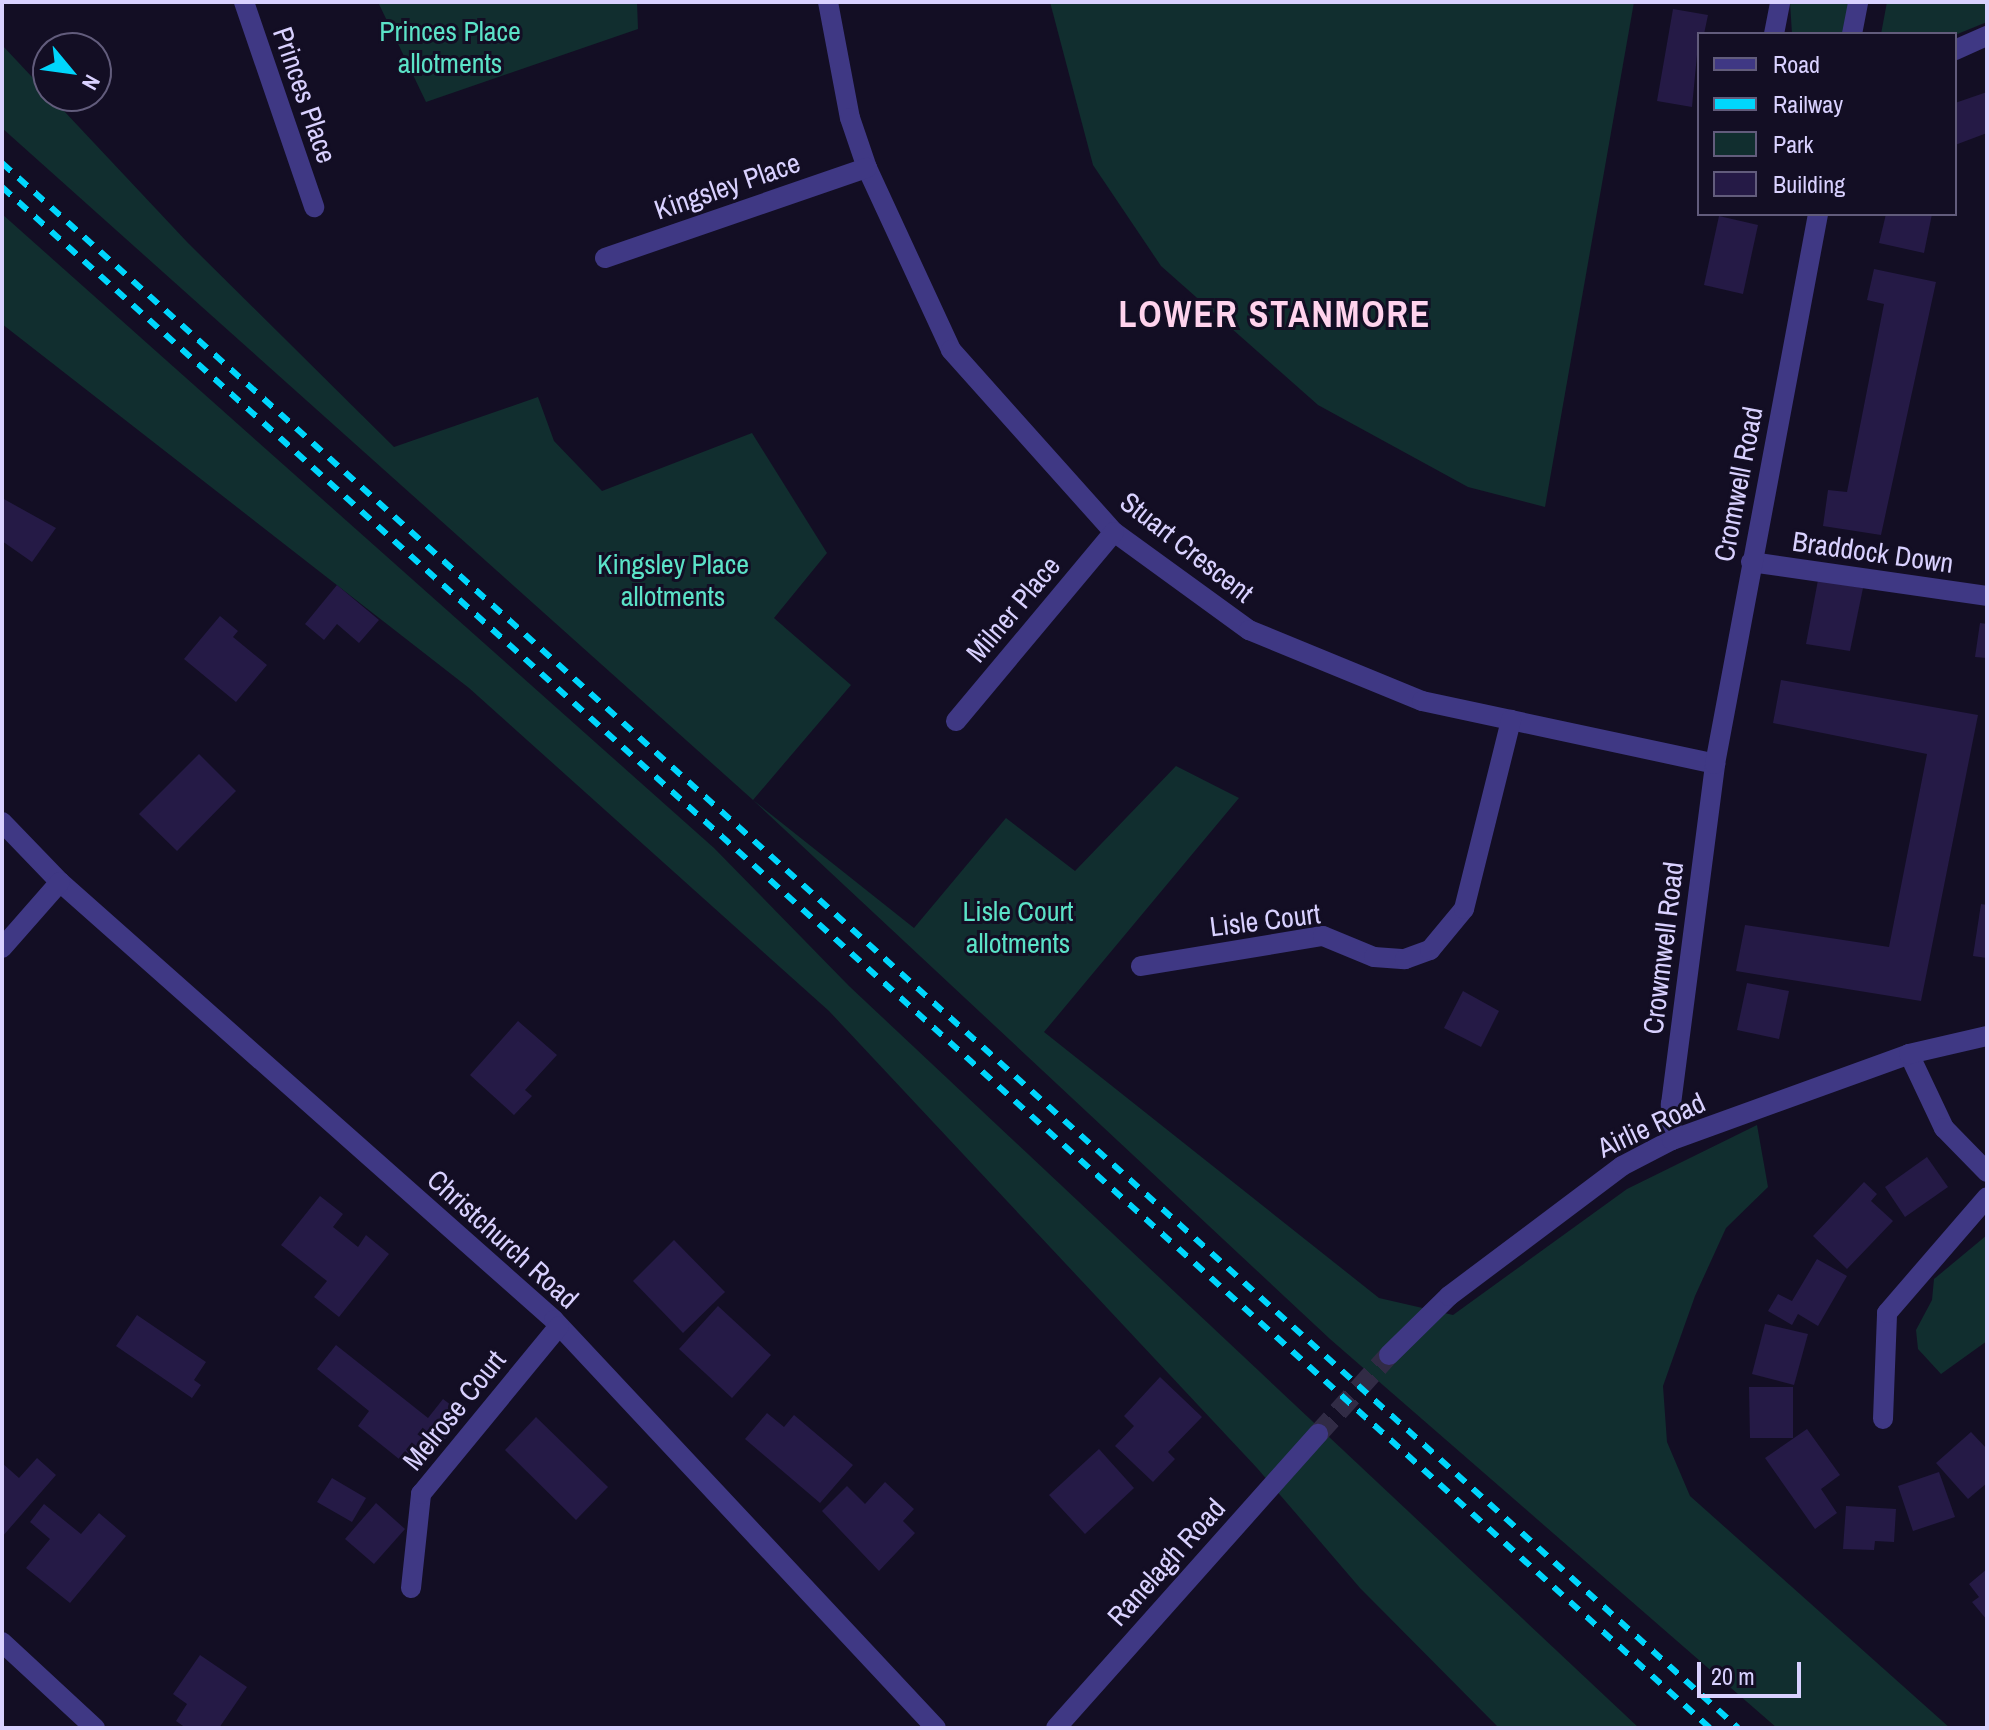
<!DOCTYPE html>
<html>
<head>
<meta charset="utf-8">
<style>
  body { margin:0 }
  #map { position:relative; width:1989px; height:1730px; overflow:hidden; background:#130e24; font-family:"Archivo Narrow",sans-serif }
  div>[style] { position:absolute }
  .green>* { inset:0; background:#112e2f }
  .building>* { inset:0; background:#251a46 }
  .street-tunnel>* { height:20px; margin-top:-10px; transform-origin:0; background:repeating-linear-gradient(90deg,#312b45 0 20px,transparent 0 30px) }
  .street>* { height:20px; margin:-10px; padding:0 10px; transform-origin:10px; border-radius:10px; background:#3f3884 }
  .rail>* { height:6px; margin-top:-3px; transform-origin:0; background:repeating-linear-gradient(90deg,#00d6fc 0 12px,transparent 0 22px) }
  span { translate:-50% -50%; white-space:nowrap; text-align:center; line-height:1.15; -webkit-text-stroke:6px #130e24; paint-order:stroke }
  .park-label { font-size:28px; color:#5be2c7 }
  .street-label { font-size:28px; color:#d9d1ff }
  .district-label { font-size:36px; color:#ffd3ed; font-weight:700; letter-spacing:2px }
  .frame { position:absolute; inset:0; border:4px solid #d9d1ff; pointer-events:none }
  .legend { position:absolute; left:1697px; top:32px; width:260px; height:184px; box-sizing:border-box; background:#130e24; border:2px solid #625c7c; margin:0; padding:10px 14px; list-style:none; font-size:24px; color:#d9d1ff }
  .legend li { display:flex; align-items:center; gap:16px; height:40px }
  .legend b { width:40px; border:2px solid #625c7c }
  .north { position:absolute; left:32px; top:32px; width:80px; height:80px; box-sizing:border-box; background:#130e24; border:2px solid #625c7c; border-radius:50%; rotate:119deg; font-size:22px; font-weight:700; line-height:32px; text-align:center; color:#d9d1ff }
  .north::after { content:''; display:block; margin:auto; width:28px; height:36px; background:#00d6fc; clip-path:polygon(50% 0,100% 100%,50% 72%,0 100%) }
  .scale { position:absolute; left:1697px; top:1662px; width:104px; height:36px; box-sizing:border-box; border:4px solid #d9d1ff; border-top:0; padding-left:10px; font-size:24px; line-height:28px; white-space:nowrap; color:#d9d1ff; -webkit-text-stroke:6px #130e24; paint-order:stroke }
</style>
</head>
<body>
<div id="map">
  <div class="green">
    <i style="clip-path:polygon(378px 2px,637px 2px,638px 29px,426px 102px)"></i>
    <i style="clip-path:polygon(1050px 2px,1634px 2px,1545px 507px,1468px 487px,1318px 405px,1161px 266px,1093px 165px)"></i>
    <i style="clip-path:polygon(1790px 2px,1859px 2px,1851px 34px,1792px 34px)"></i>
    <i style="clip-path:polygon(1887px 2px,1987px 2px,1987px 22px,1955px 35px,1881px 34px)"></i>
    <i style="clip-path:polygon(2px 45px,188px 243px,394px 447px,538px 397px,554px 441px,602px 491px,752px 433px,827px 553px,774px 618px,851px 685px,753px 800px,914px 928px,1006px 818px,1075px 871px,1176px 766px,1239px 798px,1044px 1032px,1379px 1298px,1453px 1315px,1627px 1189px,1757px 1125px,1768px 1187px,1726px 1228px,1695px 1296px,1663px 1386px,1667px 1442px,1690px 1496px,1950px 1728px,1777px 1728px,1330px 1339px,753px 800px,2px 128px)"></i>
    <i style="clip-path:polygon(2px 214px,714px 848px,849px 986px,1639px 1728px,1499px 1728px,1360px 1588px,1257px 1468px,829px 1011px,469px 688px,2px 324px)"></i>
    <i style="clip-path:polygon(1987px 1235px,1987px 1341px,1941px 1374px,1918px 1349px,1916px 1330px,1932px 1300px,1934px 1279px)"></i>
  </div>
  <div class="building">
    <i style="clip-path:polygon(1673px 9px,1708px 15px,1704px 34px,1699px 34px,1692px 107px,1657px 101px)"></i>
    <i style="clip-path:polygon(1987px 92px,1987px 133px,1955px 145px,1955px 103px)"></i>
    <i style="clip-path:polygon(1886px 214px,1932px 214px,1924px 253px,1879px 243px)"></i>
    <i style="clip-path:polygon(1719px 216px,1758px 225px,1743px 294px,1704px 285px)"></i>
    <i style="clip-path:polygon(1874px 269px,1936px 282px,1881px 535px,1823px 526px,1828px 490px,1847px 492px,1884px 304px,1867px 300px)"></i>
    <i style="clip-path:polygon(2px 498px,56px 528px,32px 562px,2px 541px)"></i>
    <i style="clip-path:polygon(1818px 580px,1863px 588px,1850px 651px,1806px 644px)"></i>
    <i style="clip-path:polygon(337px 585px,379px 620px,359px 643px,337px 624px,324px 640px,305px 624px)"></i>
    <i style="clip-path:polygon(220px 616px,238px 631px,233px 637px,267px 665px,236px 702px,184px 659px)"></i>
    <i style="clip-path:polygon(1980px 623px,1987px 624px,1987px 658px,1975px 657px)"></i>
    <i style="clip-path:polygon(1781px 680px,1978px 715px,1921px 1001px,1736px 971px,1745px 925px,1889px 947px,1927px 754px,1773px 723px)"></i>
    <i style="clip-path:polygon(199px 754px,236px 791px,177px 851px,139px 814px)"></i>
    <i style="clip-path:polygon(1981px 904px,1987px 905px,1987px 958px,1973px 956px)"></i>
    <i style="clip-path:polygon(1747px 983px,1789px 991px,1779px 1039px,1737px 1030px)"></i>
    <i style="clip-path:polygon(1463px 991px,1499px 1011px,1481px 1047px,1444px 1028px)"></i>
    <i style="clip-path:polygon(518px 1021px,557px 1055px,525px 1090px,532px 1096px,514px 1115px,470px 1075px)"></i>
    <i style="clip-path:polygon(1927px 1157px,1948px 1187px,1905px 1217px,1885px 1187px)"></i>
    <i style="clip-path:polygon(1864px 1182px,1877px 1194px,1871px 1201px,1893px 1221px,1847px 1269px,1813px 1236px)"></i>
    <i style="clip-path:polygon(320px 1196px,343px 1214px,333px 1227px,358px 1247px,366px 1235px,389px 1254px,339px 1317px,314px 1297px,327px 1281px,281px 1245px)"></i>
    <i style="clip-path:polygon(674px 1240px,725px 1292px,683px 1333px,633px 1281px)"></i>
    <i style="clip-path:polygon(1817px 1259px,1847px 1276px,1818px 1326px,1798px 1314px,1792px 1325px,1768px 1311px,1778px 1294px,1792px 1301px)"></i>
    <i style="clip-path:polygon(718px 1306px,771px 1355px,732px 1398px,679px 1349px)"></i>
    <i style="clip-path:polygon(137px 1315px,206px 1362px,194px 1380px,201px 1385px,192px 1398px,116px 1346px)"></i>
    <i style="clip-path:polygon(1765px 1324px,1808px 1334px,1794px 1385px,1752px 1374px)"></i>
    <i style="clip-path:polygon(336px 1345px,428px 1418px,443px 1399px,464px 1415px,424px 1466px,405px 1451px,399px 1459px,358px 1426px,369px 1411px,317px 1369px)"></i>
    <i style="clip-path:polygon(1160px 1377px,1202px 1417px,1168px 1452px,1175px 1459px,1153px 1482px,1115px 1446px,1134px 1426px,1124px 1416px)"></i>
    <i style="clip-path:polygon(1749px 1387px,1793px 1387px,1793px 1438px,1750px 1438px)"></i>
    <i style="clip-path:polygon(767px 1413px,784px 1427px,794px 1415px,853px 1465px,820px 1503px,745px 1439px)"></i>
    <i style="clip-path:polygon(536px 1417px,608px 1487px,576px 1520px,505px 1450px)"></i>
    <i style="clip-path:polygon(1807px 1429px,1840px 1475px,1821px 1489px,1837px 1513px,1815px 1529px,1765px 1458px)"></i>
    <i style="clip-path:polygon(1971px 1432px,1987px 1449px,1987px 1483px,1968px 1499px,1936px 1463px)"></i>
    <i style="clip-path:polygon(1099px 1449px,1134px 1488px,1085px 1534px,1049px 1495px)"></i>
    <i style="clip-path:polygon(37px 1458px,56px 1475px,2px 1537px,2px 1463px,19px 1478px)"></i>
    <i style="clip-path:polygon(1939px 1472px,1955px 1517px,1913px 1531px,1898px 1486px)"></i>
    <i style="clip-path:polygon(332px 1478px,366px 1498px,352px 1522px,317px 1502px)"></i>
    <i style="clip-path:polygon(885px 1482px,914px 1509px,903px 1521px,915px 1533px,879px 1571px,822px 1511px,847px 1486px,865px 1504px)"></i>
    <i style="clip-path:polygon(376px 1503px,405px 1529px,374px 1564px,345px 1539px)"></i>
    <i style="clip-path:polygon(44px 1504px,81px 1534px,99px 1513px,126px 1536px,70px 1603px,26px 1568px,50px 1539px,30px 1522px)"></i>
    <i style="clip-path:polygon(1846px 1506px,1896px 1509px,1894px 1542px,1875px 1541px,1874px 1550px,1843px 1549px)"></i>
    <i style="clip-path:polygon(1987px 1569px,1987px 1620px,1972px 1602px,1979px 1597px,1969px 1584px)"></i>
    <i style="clip-path:polygon(200px 1655px,247px 1687px,219px 1728px,186px 1728px,176px 1721px,187px 1704px,173px 1694px)"></i>
  </div>
  <div class="street-tunnel">
    <i style="left:1318px;top:1434px;width:106px;rotate:-48.1deg"></i>
  </div>
  <div class="street">
    <i style="left:244px;top:2px;width:217px;rotate:71.1deg"></i>
    <i style="left:828px;top:2px;width:118px;rotate:79.3deg"></i>
    <i style="left:850px;top:118px;width:53px;rotate:71.2deg"></i>
    <i style="left:867px;top:168px;width:200px;rotate:65.2deg"></i>
    <i style="left:951px;top:350px;width:244px;rotate:48.2deg"></i>
    <i style="left:1114px;top:532px;width:167px;rotate:36deg"></i>
    <i style="left:1249px;top:630px;width:187px;rotate:22.3deg"></i>
    <i style="left:1422px;top:701px;width:300px;rotate:12.1deg"></i>
    <i style="left:1774px;top:34px;width:33px;rotate:-79deg"></i>
    <i style="left:1852px;top:34px;width:33px;rotate:-79deg"></i>
    <i style="left:1955px;top:50px;width:35px;rotate:-24deg"></i>
    <i style="left:605px;top:258px;width:277px;rotate:-19deg"></i>
    <i style="left:1751px;top:562px;width:238px;rotate:8.2deg"></i>
    <i style="left:956px;top:721px;width:246px;rotate:-50.1deg"></i>
    <i style="left:2px;top:822px;width:83px;rotate:46deg"></i>
    <i style="left:60px;top:882px;width:660px;rotate:41.56deg"></i>
    <i style="left:554px;top:1320px;width:559px;rotate:46.89deg"></i>
    <i style="left:2px;top:948px;width:88px;rotate:-48.7deg"></i>
    <i style="left:1141px;top:966px;width:184px;rotate:-9.4deg"></i>
    <i style="left:1323px;top:936px;width:55px;rotate:22.4deg"></i>
    <i style="left:1374px;top:957px;width:31px;rotate:4deg"></i>
    <i style="left:1405px;top:959px;width:27px;rotate:-20deg"></i>
    <i style="left:1430px;top:950px;width:53px;rotate:-50.3deg"></i>
    <i style="left:1464px;top:909px;width:195px;rotate:-76deg"></i>
    <i style="left:1909px;top:1054px;width:82px;rotate:64.7deg"></i>
    <i style="left:1944px;top:1128px;width:62px;rotate:45.7deg"></i>
    <i style="left:1672px;top:1140px;width:36px;rotate:-92deg"></i>
    <i style="left:1671px;top:1104px;width:343px;rotate:-82.6deg"></i>
    <i style="left:1715px;top:764px;width:560px;rotate:-79.39deg"></i>
    <i style="left:1389px;top:1355px;width:84px;rotate:-44.5deg"></i>
    <i style="left:1449px;top:1296px;width:216px;rotate:-36.9deg"></i>
    <i style="left:1622px;top:1166px;width:56px;rotate:-27.5deg"></i>
    <i style="left:1672px;top:1140px;width:252px;rotate:-19.9deg"></i>
    <i style="left:1909px;top:1054px;width:80px;rotate:-13deg"></i>
    <i style="left:1883px;top:1419px;width:106px;rotate:-87.8deg"></i>
    <i style="left:1887px;top:1313px;width:153px;rotate:-49.2deg"></i>
    <i style="left:411px;top:1588px;width:95px;rotate:-83.9deg"></i>
    <i style="left:421px;top:1494px;width:217px;rotate:-50.6deg"></i>
    <i style="left:2px;top:1642px;width:127px;rotate:42.8deg"></i>
    <i style="left:1056px;top:1728px;width:394px;rotate:-48.3deg"></i>
  </div>
  <div class="rail">
    <i style="left:2px;top:163px;width:2337px;rotate:42.03deg"></i>
    <i style="left:2px;top:187px;width:2300px;rotate:42.06deg"></i>
  </div>
  <div class="park-label">
    <span style="left:450px;top:47px">Princes Place<br>allotments</span>
    <span style="left:673px;top:580px">Kingsley Place<br>allotments</span>
    <span style="left:1018px;top:927px">Lisle Court<br>allotments</span>
  </div>
  <div class="street-label">
    <span style="left:305px;top:95px;rotate:71deg">Princes Place</span>
    <span style="left:727px;top:186px;rotate:-19deg">Kingsley Place</span>
    <span style="left:1738px;top:484px;rotate:-79deg">Cromwell Road</span>
    <span style="left:1187px;top:547px;rotate:38deg">Stuart Crescent</span>
    <span style="left:1873px;top:552px;rotate:8deg">Braddock Down</span>
    <span style="left:1013px;top:609px;rotate:-50deg">Milner Place</span>
    <span style="left:1265px;top:920px;rotate:-7deg">Lisle Court</span>
    <span style="left:1663px;top:948px;rotate:-83deg">Crowmwell Road</span>
    <span style="left:1651px;top:1125px;rotate:-25deg">Airlie Road</span>
    <span style="left:503px;top:1239px;rotate:42deg">Christchurch Road</span>
    <span style="left:454px;top:1410px;rotate:-51deg">Melrose Court</span>
    <span style="left:1166px;top:1562px;rotate:-48deg">Ranelagh Road</span>
  </div>
  <div class="district-label">
    <span style="left:1275px;top:315px">LOWER STANMORE</span>
  </div>
  <div class="frame"></div>
  <ul class="legend">
  <li><b style="height:10px;background:#3f3884"></b>Road</li>
  <li><b style="height:10px;background:#00d6fc"></b>Railway</li>
  <li><b style="height:22px;background:#112e2f"></b>Park</li>
  <li><b style="height:22px;background:#251a46"></b>Building</li>
  </ul>
  <div class="north">N</div>
  <div class="scale">20 m</div>
</div>
</body>
</html>
